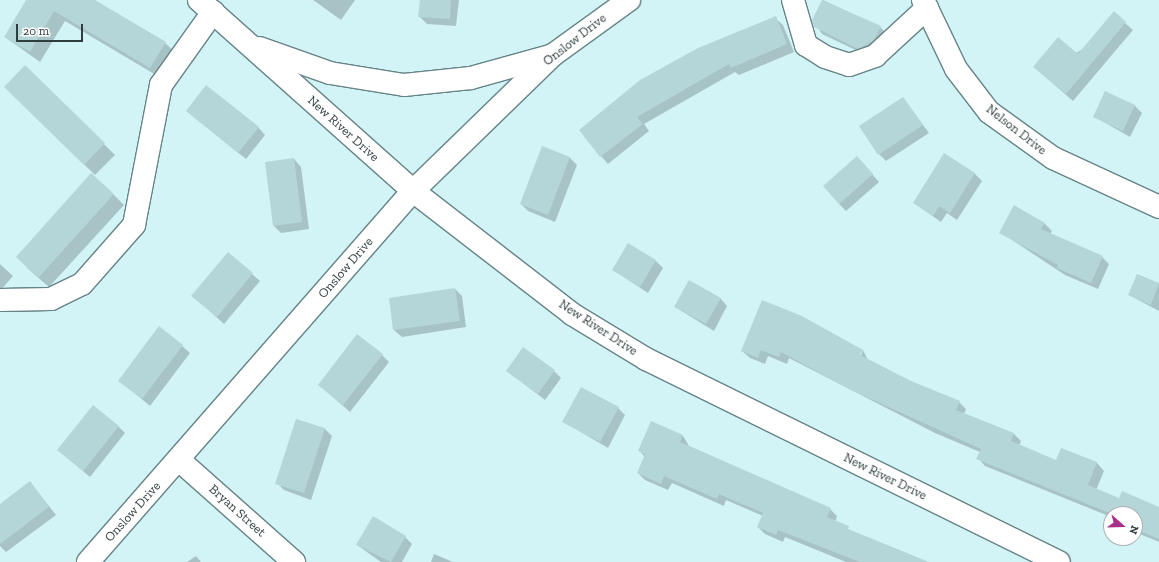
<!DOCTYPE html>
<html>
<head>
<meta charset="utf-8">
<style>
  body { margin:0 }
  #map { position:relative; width:1159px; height:562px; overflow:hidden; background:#d3f4f7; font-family:"Zilla Slab",serif }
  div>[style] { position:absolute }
  .shadow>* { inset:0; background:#0003 }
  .building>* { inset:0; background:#b5d6d9 }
  .roads { filter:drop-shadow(1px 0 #668487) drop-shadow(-1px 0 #668487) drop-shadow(0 1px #668487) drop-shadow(0 -1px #668487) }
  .minor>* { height:22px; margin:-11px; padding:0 11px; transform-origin:11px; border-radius:11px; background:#fff }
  span { translate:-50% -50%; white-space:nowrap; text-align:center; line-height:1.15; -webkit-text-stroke:3px #fff; paint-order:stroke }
  .street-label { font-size:13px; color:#303d3f }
  .north { position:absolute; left:1103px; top:506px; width:40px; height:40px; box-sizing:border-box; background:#fff; border:1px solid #acb1b2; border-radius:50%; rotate:110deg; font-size:11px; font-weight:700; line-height:16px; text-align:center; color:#303d3f }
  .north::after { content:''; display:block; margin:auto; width:14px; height:18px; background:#a73088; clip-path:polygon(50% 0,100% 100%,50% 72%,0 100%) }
  .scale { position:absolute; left:16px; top:24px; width:67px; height:18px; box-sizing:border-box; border:2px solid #303d3f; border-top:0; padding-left:5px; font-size:12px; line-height:14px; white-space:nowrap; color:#303d3f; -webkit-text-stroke:3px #fff; paint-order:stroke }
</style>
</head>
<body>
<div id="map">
  <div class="shadow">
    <i style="clip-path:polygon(27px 0,93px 0,165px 43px,176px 53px,161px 78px,65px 21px,40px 62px,5px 37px)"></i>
    <i style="clip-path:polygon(313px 0,355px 0,341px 20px)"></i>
    <i style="clip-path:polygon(421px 0,459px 0,456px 26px,427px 24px,419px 16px)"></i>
    <i style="clip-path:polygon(823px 0,880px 27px,887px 34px,866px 55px,822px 34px,813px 20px)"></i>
    <i style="clip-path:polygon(775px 18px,783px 25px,794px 52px,739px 75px,735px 72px,644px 124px,649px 131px,608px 164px,601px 156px,641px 81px)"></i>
    <i style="clip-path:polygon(1125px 23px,1133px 30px,1073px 101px,1042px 74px)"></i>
    <i style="clip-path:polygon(25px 66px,115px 155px,95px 175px,5px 87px)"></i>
    <i style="clip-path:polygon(903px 98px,929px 133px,886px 161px,879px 154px)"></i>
    <i style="clip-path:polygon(1134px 105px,1142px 113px,1130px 137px,1095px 117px)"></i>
    <i style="clip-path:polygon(187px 111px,258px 127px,265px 135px,246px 159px)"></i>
    <i style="clip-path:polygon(542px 148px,570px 158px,577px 165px,555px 222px,528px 211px,521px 204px)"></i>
    <i style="clip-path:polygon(294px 159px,301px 167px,309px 229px,281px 233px,274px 226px)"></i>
    <i style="clip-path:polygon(864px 165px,879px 182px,846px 211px,839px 204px)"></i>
    <i style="clip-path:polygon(974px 173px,982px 181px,957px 220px,947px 213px,941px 222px,914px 203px)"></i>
    <i style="clip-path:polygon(113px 194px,124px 205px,49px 287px,27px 268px)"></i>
    <i style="clip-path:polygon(1044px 223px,1052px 231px,1050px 234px,1102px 257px,1109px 264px,1098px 289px,1065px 275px,1000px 232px)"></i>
    <i style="clip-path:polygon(228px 253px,260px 281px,224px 324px,193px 296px)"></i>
    <i style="clip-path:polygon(656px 261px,663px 268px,648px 293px,613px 270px)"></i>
    <i style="clip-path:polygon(0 264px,13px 276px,0 291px)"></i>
    <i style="clip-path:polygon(1138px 275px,1159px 284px,1159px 311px,1129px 295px)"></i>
    <i style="clip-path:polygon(455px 289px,462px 296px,466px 327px,402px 337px,394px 330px)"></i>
    <i style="clip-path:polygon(720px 298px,727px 306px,714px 331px,675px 307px)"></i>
    <i style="clip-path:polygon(evenodd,762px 301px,863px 350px,868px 360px,910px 382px,959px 402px,966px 409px,964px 414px,1014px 434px,1021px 441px,1019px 446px,1056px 461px,1061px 449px,1097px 463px,1104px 471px,1096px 490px,1119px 500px,1159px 508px,1159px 542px,1135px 532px,1135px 514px,1111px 514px,1111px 517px,985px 466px,978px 458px,980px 452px,935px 433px,789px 358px,787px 364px,768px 356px,765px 364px,750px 358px,742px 351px,762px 301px,861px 351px,863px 351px,859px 359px,857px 358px,861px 351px)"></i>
    <i style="clip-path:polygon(182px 346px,190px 353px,150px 406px,119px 380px)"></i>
    <i style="clip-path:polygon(382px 355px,389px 362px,350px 412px,319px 385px)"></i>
    <i style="clip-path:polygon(507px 371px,554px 371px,561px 378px,545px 400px)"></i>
    <i style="clip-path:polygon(618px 408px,625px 415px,608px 448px,564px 422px)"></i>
    <i style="clip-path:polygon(297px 420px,325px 429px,332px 436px,311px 500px,284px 490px,277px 483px)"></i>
    <i style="clip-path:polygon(652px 422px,683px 436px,689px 446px,830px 509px,837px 516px,835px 522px,908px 562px,846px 562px,785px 537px,783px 542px,765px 534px,758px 527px,763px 516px,726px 500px,724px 506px,672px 483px,668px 490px,645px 480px,638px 473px,645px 457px,639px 450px)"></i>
    <i style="clip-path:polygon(118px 426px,125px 433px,90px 477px,58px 450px)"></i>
    <i style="clip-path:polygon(30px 482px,56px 515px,6px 552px,0 546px,0 505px)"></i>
    <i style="clip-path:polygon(405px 537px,412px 544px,402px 562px,381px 562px,357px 545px)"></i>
    <i style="clip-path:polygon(434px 554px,453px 562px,431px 562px)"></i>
    <i style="clip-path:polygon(196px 556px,201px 562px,187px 562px)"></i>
  </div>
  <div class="building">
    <i style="clip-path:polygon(26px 0,95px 0,166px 42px,150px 68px,54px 11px,30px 52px,4px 37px)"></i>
    <i style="clip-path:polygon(420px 0,451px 0,450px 19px,418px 17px)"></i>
    <i style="clip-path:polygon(822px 0,881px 26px,874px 40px,858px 49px,814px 27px,812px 20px)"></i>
    <i style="clip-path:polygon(1114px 11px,1126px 22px,1066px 94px,1033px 67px,1058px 37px,1078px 54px)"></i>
    <i style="clip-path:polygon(776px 16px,787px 44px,731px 68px,729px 64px,637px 117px,643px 124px,600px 157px,579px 130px,640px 80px,698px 48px)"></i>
    <i style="clip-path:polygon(25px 65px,105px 143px,84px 165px,4px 87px)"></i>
    <i style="clip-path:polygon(206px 85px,259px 127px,238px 153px,186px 111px)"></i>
    <i style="clip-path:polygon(1105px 91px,1135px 105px,1123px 131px,1093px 117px)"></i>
    <i style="clip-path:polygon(903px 97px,923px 125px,878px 155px,859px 126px)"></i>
    <i style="clip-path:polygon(542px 146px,570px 157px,548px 215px,520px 204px)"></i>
    <i style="clip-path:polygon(944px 153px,975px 173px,950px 213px,939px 206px,933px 216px,913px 203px)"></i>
    <i style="clip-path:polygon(857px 156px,873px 174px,839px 204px,823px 186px)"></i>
    <i style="clip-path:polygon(294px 158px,302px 222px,273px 226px,265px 162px)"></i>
    <i style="clip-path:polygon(91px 173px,114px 194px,38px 278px,16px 257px)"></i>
    <i style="clip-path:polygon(1014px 205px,1045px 223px,1041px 229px,1103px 256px,1091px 283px,1057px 268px,1058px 265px,999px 233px)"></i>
    <i style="clip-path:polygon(628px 243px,656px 260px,640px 287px,612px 270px)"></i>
    <i style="clip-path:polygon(228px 252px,253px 273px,217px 317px,191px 296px)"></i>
    <i style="clip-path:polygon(1137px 274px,1159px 283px,1151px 305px,1128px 295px)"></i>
    <i style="clip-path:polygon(689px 280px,721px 298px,706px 324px,674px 307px)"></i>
    <i style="clip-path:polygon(455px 288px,460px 321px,393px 330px,389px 298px)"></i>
    <i style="clip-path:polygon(762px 300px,802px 316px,863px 350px,860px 355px,911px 381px,960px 401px,956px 410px,1014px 433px,1011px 441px,1056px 460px,1061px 448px,1097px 462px,1088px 485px,1119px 498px,1122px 491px,1159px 507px,1159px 539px,1135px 529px,1135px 514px,1112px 514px,976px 459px,981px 449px,851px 390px,781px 352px,779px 357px,761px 350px,758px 358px,741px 351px)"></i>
    <i style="clip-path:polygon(159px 326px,183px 345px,142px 399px,118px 381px)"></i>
    <i style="clip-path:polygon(357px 334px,383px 354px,343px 405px,318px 385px)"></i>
    <i style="clip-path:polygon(523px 347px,555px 370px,538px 394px,506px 371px)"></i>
    <i style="clip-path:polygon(581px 387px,619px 407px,600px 442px,562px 422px)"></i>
    <i style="clip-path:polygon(93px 405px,119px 426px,83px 471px,57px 450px)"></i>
    <i style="clip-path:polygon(296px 419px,325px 428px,304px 493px,275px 484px)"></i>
    <i style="clip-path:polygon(651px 421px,683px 435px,680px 442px,831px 508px,827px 517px,849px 526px,848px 529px,929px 562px,860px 562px,778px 530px,776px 535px,757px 527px,763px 513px,719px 494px,717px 499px,664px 476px,661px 484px,637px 473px,645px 454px,638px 451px)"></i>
    <i style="clip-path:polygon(30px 481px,49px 507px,0 544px,0 504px)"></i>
    <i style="clip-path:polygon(373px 516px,406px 536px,391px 562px,356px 545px)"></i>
  </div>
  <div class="roads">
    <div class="minor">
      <i style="left:199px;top:0;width:287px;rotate:41.7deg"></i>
      <i style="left:413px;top:191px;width:201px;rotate:37.7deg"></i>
      <i style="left:572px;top:314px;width:87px;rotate:31.3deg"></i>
      <i style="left:646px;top:359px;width:460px;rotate:26.2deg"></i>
      <i style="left:793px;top:0;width:47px;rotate:73.9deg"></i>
      <i style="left:806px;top:45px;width:22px;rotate:32deg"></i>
      <i style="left:825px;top:57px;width:25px;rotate:18deg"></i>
      <i style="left:849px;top:65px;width:28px;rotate:-19deg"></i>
      <i style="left:875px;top:56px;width:71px;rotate:-42.7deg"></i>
      <i style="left:923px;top:0;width:76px;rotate:64.4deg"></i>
      <i style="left:956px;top:69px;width:54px;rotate:52.5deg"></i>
      <i style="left:989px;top:112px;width:79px;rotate:35.7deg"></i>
      <i style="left:1053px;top:158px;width:117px;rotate:24.8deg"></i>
      <i style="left:259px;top:48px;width:75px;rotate:19.4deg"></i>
      <i style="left:330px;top:73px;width:75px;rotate:9.2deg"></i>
      <i style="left:404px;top:85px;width:67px;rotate:-6deg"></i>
      <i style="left:471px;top:78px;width:82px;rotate:-15.6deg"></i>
      <i style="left:0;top:300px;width:51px;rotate:-1.1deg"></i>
      <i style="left:51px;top:299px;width:34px;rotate:-26deg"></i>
      <i style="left:82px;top:284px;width:79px;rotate:-48.6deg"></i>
      <i style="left:134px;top:225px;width:143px;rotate:-79.1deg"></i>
      <i style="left:161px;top:85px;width:90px;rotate:-54.5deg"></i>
      <i style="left:179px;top:460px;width:154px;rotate:41.6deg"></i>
      <i style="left:88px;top:562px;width:493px;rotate:-48.8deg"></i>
      <i style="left:413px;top:191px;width:195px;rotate:-44.2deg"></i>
      <i style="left:553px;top:55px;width:94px;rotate:-35.9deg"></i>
    </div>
  </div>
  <div class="street-label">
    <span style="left:575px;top:40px;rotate:-38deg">Onslow Drive</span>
    <span style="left:343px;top:129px;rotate:42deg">New River Drive</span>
    <span style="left:1016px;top:130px;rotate:38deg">Nelson Drive</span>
    <span style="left:346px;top:268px;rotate:-49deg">Onslow Drive</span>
    <span style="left:598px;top:328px;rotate:33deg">New River Drive</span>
    <span style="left:885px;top:477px;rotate:26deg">New River Drive</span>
    <span style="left:237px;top:511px;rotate:42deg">Bryan Street</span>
    <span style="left:133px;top:512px;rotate:-48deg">Onslow Drive</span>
  </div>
  <div class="north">N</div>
  <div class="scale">20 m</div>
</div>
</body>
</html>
